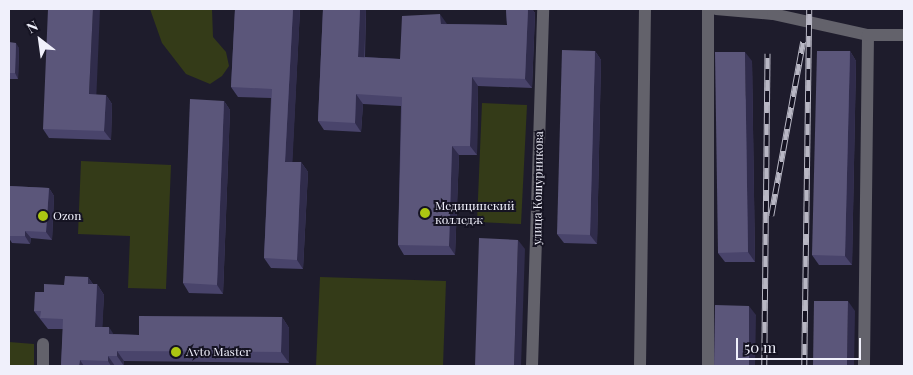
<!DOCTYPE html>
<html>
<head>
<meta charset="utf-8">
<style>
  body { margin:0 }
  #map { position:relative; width:913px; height:375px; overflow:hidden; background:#1e1c2c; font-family:"Playfair Display",serif }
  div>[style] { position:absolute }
  .green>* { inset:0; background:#343b18 }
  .minor>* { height:12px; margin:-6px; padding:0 6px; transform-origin:6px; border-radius:6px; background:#63626b }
  .rail>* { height:5.5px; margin-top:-2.75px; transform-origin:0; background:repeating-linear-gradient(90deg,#151322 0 11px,#b8b7c4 0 22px); box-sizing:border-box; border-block:1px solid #b8b7c4 }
  .wall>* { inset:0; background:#49446b }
  .shaded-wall>* { inset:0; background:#302c4b }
  .building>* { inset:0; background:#5b567a }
  .dots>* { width:14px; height:14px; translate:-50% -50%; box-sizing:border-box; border:2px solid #151322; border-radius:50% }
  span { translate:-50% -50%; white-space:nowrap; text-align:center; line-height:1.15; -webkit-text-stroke:4px #151322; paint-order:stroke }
  .street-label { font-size:12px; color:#f0f0fb }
  .poi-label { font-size:12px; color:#f0f0fb }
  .left { translate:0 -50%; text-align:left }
  .frame { position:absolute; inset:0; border:10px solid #f0f0fb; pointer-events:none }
  .north { position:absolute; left:15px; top:15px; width:50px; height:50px; -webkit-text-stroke:4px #151322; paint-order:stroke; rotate:330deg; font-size:14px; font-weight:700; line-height:20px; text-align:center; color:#f0f0fb }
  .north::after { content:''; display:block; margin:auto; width:18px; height:22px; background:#f0f0fb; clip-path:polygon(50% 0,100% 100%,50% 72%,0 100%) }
  .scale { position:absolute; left:736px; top:338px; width:125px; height:22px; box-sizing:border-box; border:2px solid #f0f0fb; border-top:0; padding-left:6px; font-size:15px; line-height:18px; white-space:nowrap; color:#f0f0fb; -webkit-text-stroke:4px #151322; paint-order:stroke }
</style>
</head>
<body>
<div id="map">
  <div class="green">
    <i style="clip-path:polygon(150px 9px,212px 9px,213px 37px,226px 52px,229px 66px,222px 76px,210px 84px,186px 74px,162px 43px)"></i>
    <i style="clip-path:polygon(482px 103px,527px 105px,521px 224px,477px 222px)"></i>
    <i style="clip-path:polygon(81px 161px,171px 165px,166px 289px,128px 288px,130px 236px,78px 234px)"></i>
    <i style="clip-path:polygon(320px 277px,446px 281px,443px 366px,316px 366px)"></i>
    <i style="clip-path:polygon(9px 342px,34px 344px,34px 366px,9px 366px)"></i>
  </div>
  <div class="minor">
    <i style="left:716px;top:9px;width:57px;rotate:5deg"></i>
    <i style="left:773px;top:14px;width:97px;rotate:12.5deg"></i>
    <i style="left:868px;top:35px;width:331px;rotate:90.7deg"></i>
    <i style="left:868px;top:35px;width:36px"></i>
    <i style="left:43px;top:366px;width:22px;rotate:-90deg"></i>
    <i style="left:532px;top:366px;width:357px;rotate:-88.2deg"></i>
    <i style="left:640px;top:366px;width:357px;rotate:-89.2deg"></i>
    <i style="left:708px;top:366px;width:357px;rotate:-90deg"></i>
  </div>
  <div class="rail">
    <i style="left:771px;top:216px;width:177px;rotate:-79.6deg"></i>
    <i style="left:764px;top:366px;width:312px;rotate:-89.4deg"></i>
    <i style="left:804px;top:366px;width:357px;rotate:-89.2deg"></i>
  </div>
  <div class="wall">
    <i style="clip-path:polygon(235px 9px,300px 9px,292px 162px,301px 162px,308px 172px,303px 269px,271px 268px,264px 258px,271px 98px,238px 97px,231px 87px)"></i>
    <i style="clip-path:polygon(323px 9px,366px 9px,365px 57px,400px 59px,447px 24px,507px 25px,506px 9px,532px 9px,535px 13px,532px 88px,478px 86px,477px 155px,459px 155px,455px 255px,404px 255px,398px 245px,401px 106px,363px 104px,361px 132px,324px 130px,318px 121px)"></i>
    <i style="clip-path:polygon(9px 42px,19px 48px,18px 79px,9px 79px)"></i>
    <i style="clip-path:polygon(595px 51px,601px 60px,597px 244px,564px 243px,557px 234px)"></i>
    <i style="clip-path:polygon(850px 51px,856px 61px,852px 265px,819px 265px,812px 255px)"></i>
    <i style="clip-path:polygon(752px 61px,755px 262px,725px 262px,718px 253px)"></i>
    <i style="clip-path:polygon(96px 95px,106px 95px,112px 104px,111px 140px,49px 138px,43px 129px)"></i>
    <i style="clip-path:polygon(224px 101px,230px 110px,223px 294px,189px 293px,183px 283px)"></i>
    <i style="clip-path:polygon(9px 186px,49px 188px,54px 196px,52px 240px,31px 238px,30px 244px,12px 243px,9px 238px)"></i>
    <i style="clip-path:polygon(88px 277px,93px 284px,97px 284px,104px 295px,102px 327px,113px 334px,139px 335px,282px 317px,289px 328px,289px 363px,124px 361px,124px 366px,61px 366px,63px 329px,48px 329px,34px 311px,44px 292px)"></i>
  </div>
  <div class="shaded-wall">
    <i style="clip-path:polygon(93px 9px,100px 9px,96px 104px,89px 94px)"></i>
    <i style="clip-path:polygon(293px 9px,300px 9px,292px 171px,285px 162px)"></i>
    <i style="clip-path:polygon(360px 9px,366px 9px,364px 66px,358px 57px)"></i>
    <i style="clip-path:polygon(528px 9px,532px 9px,535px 13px,532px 88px,525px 79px)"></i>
    <i style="clip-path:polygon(440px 14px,447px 24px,447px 34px,441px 24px)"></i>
    <i style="clip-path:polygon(16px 43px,19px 48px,18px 79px,15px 73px)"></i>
    <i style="clip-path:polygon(595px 51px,601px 60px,597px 244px,590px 235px)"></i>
    <i style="clip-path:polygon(850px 51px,856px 61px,852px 265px,845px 256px)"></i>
    <i style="clip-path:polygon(745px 52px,752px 61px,755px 262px,748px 252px)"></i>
    <i style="clip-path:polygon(472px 77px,478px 86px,477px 155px,470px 146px)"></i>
    <i style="clip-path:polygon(356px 94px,363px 104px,361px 132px,355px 123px)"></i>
    <i style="clip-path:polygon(106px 95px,112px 104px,111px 140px,104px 131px)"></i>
    <i style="clip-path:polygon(224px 101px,230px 110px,223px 294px,217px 285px)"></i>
    <i style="clip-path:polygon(452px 146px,459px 155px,455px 255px,449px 246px)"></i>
    <i style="clip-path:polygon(301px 162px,308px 172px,303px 269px,297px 260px)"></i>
    <i style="clip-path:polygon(49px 188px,54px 196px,52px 240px,46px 232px)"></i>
    <i style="clip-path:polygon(25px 231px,31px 238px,30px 244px,25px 236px)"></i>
    <i style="clip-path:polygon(518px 240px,525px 249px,521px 366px,514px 366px)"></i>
    <i style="clip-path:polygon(88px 277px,95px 287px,88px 284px)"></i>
    <i style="clip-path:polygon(97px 284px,104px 295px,102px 337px,95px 327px)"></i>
    <i style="clip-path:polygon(848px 301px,855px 311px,854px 366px,847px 366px)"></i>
    <i style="clip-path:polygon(749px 306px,756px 315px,755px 366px,749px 366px)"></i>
    <i style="clip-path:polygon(282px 317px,289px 328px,289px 363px,281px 352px)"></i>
    <i style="clip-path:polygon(109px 327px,116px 338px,109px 334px)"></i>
    <i style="clip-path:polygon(117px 351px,124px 361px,124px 366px,117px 356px)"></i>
    <i style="clip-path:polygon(108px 356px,115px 366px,111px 366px,108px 361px)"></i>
    <i style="clip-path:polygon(80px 360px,84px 366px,79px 366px)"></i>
  </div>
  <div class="building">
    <i style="clip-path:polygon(48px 9px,93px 9px,89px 94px,106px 95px,104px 131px,43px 129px)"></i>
    <i style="clip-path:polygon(235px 9px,293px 9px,285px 162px,301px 162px,297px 260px,264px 258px,272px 89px,231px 87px)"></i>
    <i style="clip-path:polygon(323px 9px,360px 9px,358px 57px,400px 59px,402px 16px,440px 14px,441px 24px,507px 25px,506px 9px,528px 9px,525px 79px,472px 77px,470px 146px,452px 146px,449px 246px,398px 245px,402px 97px,356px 94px,355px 123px,318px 121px)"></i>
    <i style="clip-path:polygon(9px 42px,16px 43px,15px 73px,9px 73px)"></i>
    <i style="clip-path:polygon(562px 50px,595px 51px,590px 235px,557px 234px)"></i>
    <i style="clip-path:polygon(817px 51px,850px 51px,845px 256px,812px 255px)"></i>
    <i style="clip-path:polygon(715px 52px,745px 52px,748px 252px,718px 253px)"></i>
    <i style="clip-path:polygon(190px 99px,224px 101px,217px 285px,183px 283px)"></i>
    <i style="clip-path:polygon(9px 186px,49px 188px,46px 232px,25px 231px,25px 236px,9px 236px)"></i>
    <i style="clip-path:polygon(479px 238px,518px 240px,514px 366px,475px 366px)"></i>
    <i style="clip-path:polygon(65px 276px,88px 277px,88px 284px,97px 284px,95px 327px,109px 327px,109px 334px,139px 335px,139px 316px,282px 317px,281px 352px,117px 351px,117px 356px,108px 356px,108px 361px,80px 360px,79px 366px,61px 366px,63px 319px,40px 318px,41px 311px,34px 311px,35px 292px,44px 292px,44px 284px,64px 285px)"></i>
    <i style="clip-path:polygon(814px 301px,848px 301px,847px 366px,813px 366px)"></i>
    <i style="clip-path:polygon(715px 305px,749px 306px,749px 366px,714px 366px)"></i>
  </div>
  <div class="dots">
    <i style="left:425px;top:213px;background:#acc612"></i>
    <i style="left:43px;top:216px;background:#acc612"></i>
    <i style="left:176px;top:352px;background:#acc612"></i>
  </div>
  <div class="street-label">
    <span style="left:538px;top:188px;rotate:-89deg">улица Кошурникова</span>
  </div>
  <div class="poi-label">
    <span class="left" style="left:435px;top:213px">Медицинский<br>колледж</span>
    <span class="left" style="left:53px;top:216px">Ozon</span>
    <span class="left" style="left:186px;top:352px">Avto Master</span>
  </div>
  <div class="frame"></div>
  <div class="north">N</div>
  <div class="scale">50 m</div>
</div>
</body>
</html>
